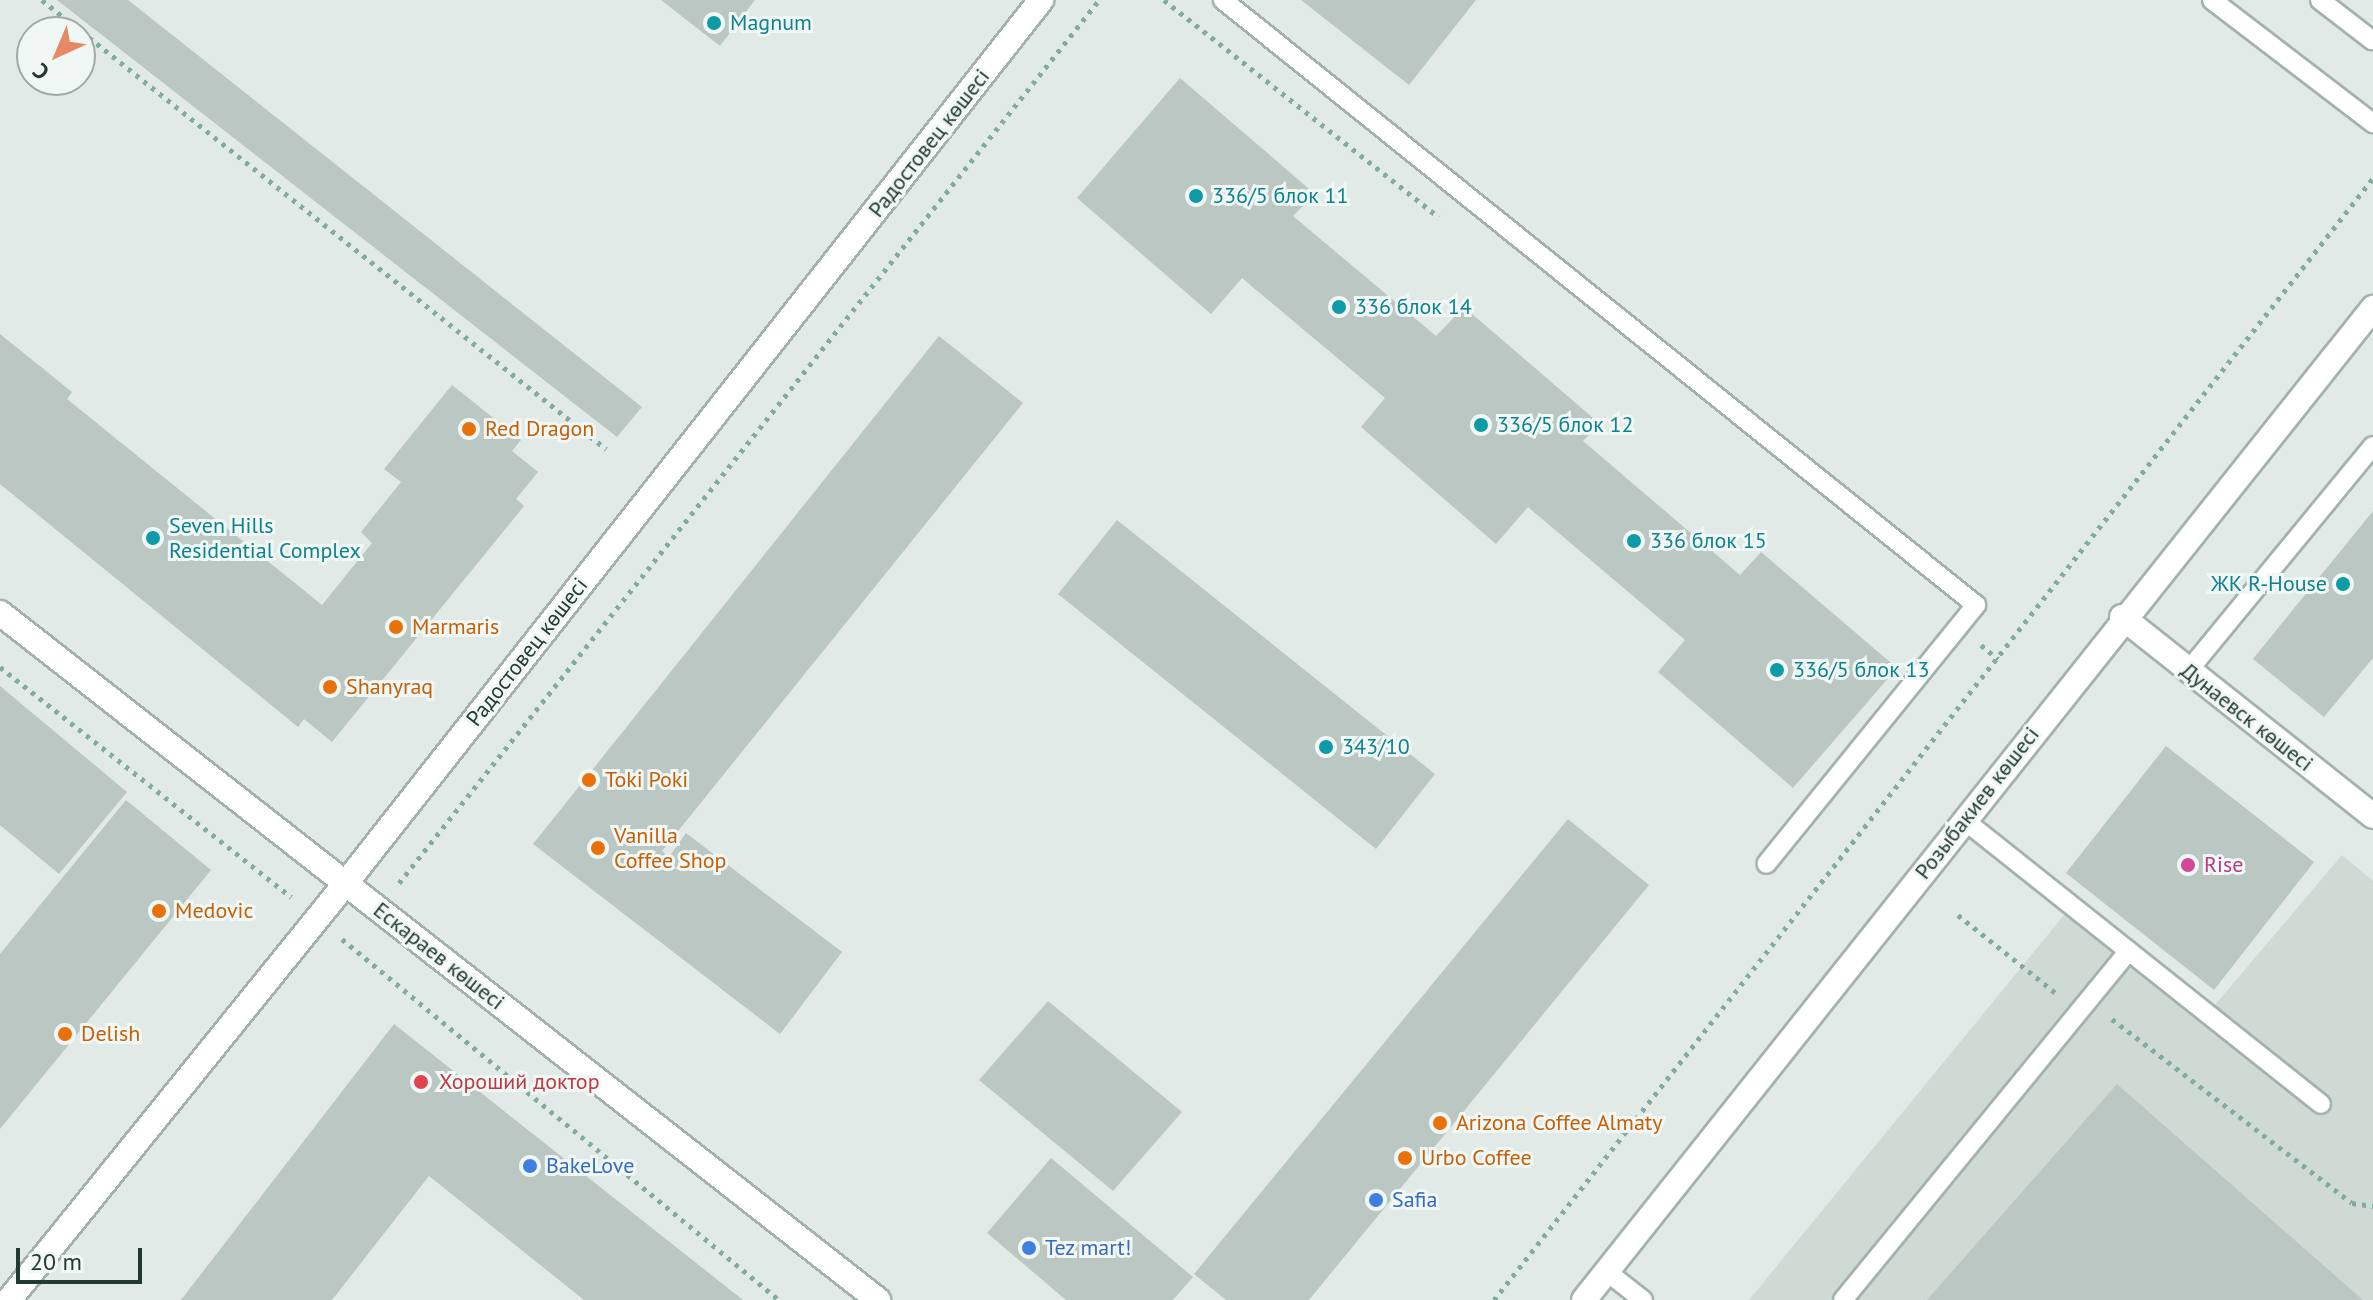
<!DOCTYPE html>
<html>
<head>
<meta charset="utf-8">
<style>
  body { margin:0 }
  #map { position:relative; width:2373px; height:1300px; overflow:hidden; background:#e1eae6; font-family:"PT Sans",sans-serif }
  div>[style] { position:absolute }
  .built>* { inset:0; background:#cfdad5 }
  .building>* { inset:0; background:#bac7c3 }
  .path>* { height:5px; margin-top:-2.5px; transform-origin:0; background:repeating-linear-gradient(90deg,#84aba1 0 4px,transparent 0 10px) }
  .roads { filter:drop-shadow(2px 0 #a4b1ad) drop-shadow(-2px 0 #a4b1ad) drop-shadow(0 2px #a4b1ad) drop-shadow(0 -2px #a4b1ad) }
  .service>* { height:18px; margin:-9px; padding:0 9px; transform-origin:9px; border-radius:9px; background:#fff }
  .pedestrian>* { height:24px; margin:-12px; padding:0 12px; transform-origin:12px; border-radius:12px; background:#fff }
  .minor>* { height:24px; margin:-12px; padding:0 12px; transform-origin:12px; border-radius:12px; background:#fff }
  .tertiary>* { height:24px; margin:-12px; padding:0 12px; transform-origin:12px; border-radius:12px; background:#fff }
  .secondary>* { height:24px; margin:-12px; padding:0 12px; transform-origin:12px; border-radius:12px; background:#fff }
  .dots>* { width:22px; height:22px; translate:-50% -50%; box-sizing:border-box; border:4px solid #f1f7f4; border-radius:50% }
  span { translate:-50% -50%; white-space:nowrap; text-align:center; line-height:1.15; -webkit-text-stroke:6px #f1f7f4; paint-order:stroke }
  .culture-label { font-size:22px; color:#0d838f }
  .left { translate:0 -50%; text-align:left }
  .right { translate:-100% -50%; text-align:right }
  .street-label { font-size:22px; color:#233934 }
  .food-label { font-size:22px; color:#c56008 }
  .hotel-label { font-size:22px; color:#b23c85 }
  .health-label { font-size:22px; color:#be3a42 }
  .shop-label { font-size:22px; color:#366cbe }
  .north { position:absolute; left:16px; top:16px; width:80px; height:80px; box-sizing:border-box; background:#f1f7f4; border:2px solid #9faba7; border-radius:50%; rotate:224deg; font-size:22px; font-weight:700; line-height:32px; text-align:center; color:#233934 }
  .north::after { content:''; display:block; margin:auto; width:28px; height:36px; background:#e58a64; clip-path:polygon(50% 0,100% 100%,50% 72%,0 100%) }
  .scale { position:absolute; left:16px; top:1248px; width:126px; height:36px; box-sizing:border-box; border:4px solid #233934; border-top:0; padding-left:10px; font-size:24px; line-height:28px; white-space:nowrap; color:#233934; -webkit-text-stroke:6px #f1f7f4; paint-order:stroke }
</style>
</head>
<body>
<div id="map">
  <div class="built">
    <i style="clip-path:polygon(2342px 855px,2373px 881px,2373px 1300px,1749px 1300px,2073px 904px,2215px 1005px)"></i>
  </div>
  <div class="building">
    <i style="clip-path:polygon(57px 0,128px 0,642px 407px,617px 437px)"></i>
    <i style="clip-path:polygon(661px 0,755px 0,720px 46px)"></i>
    <i style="clip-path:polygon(1301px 0,1476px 0,1409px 85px)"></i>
    <i style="clip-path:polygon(1180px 78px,1315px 194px,1293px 216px,1436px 336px,1464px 307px,1600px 424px,1583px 441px,1740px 575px,1761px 552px,1897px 668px,1793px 788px,1658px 672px,1685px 640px,1528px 507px,1496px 544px,1361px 427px,1385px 398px,1242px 278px,1211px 314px,1077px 198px)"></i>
    <i style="clip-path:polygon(0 334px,72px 392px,67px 399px,322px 605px,372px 543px,361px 532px,401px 482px,384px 469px,452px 385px,521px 440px,512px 451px,538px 472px,516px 499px,524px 506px,332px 742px,304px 719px,298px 727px,0 484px)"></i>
    <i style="clip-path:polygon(939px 336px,1023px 403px,662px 851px,669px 857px,686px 833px,842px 952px,780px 1034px,533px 844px)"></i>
    <i style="clip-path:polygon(2373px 511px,2373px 658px,2324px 717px,2253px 659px)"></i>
    <i style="clip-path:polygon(1117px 520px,1435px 774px,1376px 849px,1058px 594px)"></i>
    <i style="clip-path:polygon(0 686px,127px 792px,59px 874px,0 825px)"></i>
    <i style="clip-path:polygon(2166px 746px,2314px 862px,2214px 990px,2066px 873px)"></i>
    <i style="clip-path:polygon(126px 800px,211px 870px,0 1129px,0 954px)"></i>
    <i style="clip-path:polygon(1568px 819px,1649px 885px,1309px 1300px,1226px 1300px,1194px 1274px)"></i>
    <i style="clip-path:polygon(1048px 1001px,1182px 1112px,1113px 1191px,979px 1080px)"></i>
    <i style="clip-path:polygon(394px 1024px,743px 1300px,584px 1300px,429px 1176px,332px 1300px,181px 1300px)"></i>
    <i style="clip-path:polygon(2117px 1084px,2363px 1300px,1927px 1300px)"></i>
    <i style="clip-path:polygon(1051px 1158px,1193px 1277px,1173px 1300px,1066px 1300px,987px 1233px)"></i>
  </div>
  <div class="path">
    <i style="left:42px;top:0;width:721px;rotate:38.52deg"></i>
    <i style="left:1164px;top:0;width:350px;rotate:38.3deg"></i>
    <i style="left:1981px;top:645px;width:22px;rotate:39deg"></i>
    <i style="left:0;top:667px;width:371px;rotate:38.3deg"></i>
    <i style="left:399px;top:883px;width:1127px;rotate:-51.59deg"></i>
    <i style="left:1958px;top:915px;width:127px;rotate:38.6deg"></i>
    <i style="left:342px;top:939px;width:567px;rotate:39.56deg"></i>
    <i style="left:2112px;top:1019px;width:302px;rotate:37.5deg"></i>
    <i style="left:2352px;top:1203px;width:21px;rotate:8deg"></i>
    <i style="left:1494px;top:1300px;width:1425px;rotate:-51.92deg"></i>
  </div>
  <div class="roads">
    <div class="service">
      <i style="left:1223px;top:0;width:966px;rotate:38.78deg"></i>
      <i style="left:1976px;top:605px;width:333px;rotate:129deg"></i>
      <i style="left:2212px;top:0;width:203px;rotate:37.4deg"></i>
      <i style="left:2320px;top:0;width:66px;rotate:37.6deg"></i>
      <i style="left:2188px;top:671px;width:291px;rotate:-50.6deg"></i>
      <i style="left:1964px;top:820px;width:456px;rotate:38.5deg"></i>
      <i style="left:1606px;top:1271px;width:47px;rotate:38.1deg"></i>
      <i style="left:1843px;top:1300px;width:451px;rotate:-50.7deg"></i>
    </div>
    <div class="pedestrian">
      <i style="left:9px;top:1300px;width:536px;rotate:-51.06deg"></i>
    </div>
    <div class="minor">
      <i style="left:2122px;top:617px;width:320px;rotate:38.4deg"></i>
      <i style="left:346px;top:883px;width:1124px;rotate:-51.79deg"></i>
    </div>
    <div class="tertiary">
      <i style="left:0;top:613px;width:1115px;rotate:38.04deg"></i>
    </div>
    <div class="secondary">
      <i style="left:1584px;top:1300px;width:1268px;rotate:-51.5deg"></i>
    </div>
  </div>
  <div class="dots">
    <i style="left:714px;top:23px;background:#0f9aa8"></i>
    <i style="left:1196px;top:196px;background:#0f9aa8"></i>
    <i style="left:1339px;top:307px;background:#0f9aa8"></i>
    <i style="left:1481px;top:425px;background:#0f9aa8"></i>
    <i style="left:469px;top:429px;background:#e8710a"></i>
    <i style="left:153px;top:538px;background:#0f9aa8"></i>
    <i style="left:1634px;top:541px;background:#0f9aa8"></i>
    <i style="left:2343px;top:584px;background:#0f9aa8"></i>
    <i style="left:396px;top:627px;background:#e8710a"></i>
    <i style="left:1777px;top:670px;background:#0f9aa8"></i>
    <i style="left:330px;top:687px;background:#e8710a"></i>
    <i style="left:1326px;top:747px;background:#0f9aa8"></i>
    <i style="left:589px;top:780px;background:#e8710a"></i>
    <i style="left:598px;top:848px;background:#e8710a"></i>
    <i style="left:2188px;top:865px;background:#d1479c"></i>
    <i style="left:159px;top:911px;background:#e8710a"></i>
    <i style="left:65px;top:1034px;background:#e8710a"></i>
    <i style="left:421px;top:1082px;background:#e0444e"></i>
    <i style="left:1440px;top:1123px;background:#e8710a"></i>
    <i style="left:1405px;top:1158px;background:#e8710a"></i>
    <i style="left:530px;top:1166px;background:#3f7fe0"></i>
    <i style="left:1376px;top:1200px;background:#3f7fe0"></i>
    <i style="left:1029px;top:1248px;background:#3f7fe0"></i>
  </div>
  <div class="culture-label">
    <span class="left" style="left:730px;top:23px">Magnum</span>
    <span class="left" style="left:1212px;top:196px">336/5 блок 11</span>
    <span class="left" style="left:1355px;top:307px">336 блок 14</span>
    <span class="left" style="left:1497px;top:425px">336/5 блок 12</span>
    <span class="left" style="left:169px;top:538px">Seven Hills<br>Residential Complex</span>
    <span class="left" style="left:1650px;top:541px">336 блок 15</span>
    <span class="right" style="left:2327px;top:584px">ЖК R-House</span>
    <span class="left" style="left:1793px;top:670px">336/5 блок 13</span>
    <span class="left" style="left:1342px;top:747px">343/10</span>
  </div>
  <div class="street-label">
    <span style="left:929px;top:143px;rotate:-52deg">Радостовец көшесі</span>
    <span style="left:527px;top:652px;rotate:-52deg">Радостовец көшесі</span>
    <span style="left:2247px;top:717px;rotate:38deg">Дунаевск көшесі</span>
    <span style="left:1977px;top:803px;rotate:-52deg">Розыбакиев көшесі</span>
    <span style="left:439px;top:956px;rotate:38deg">Ескараев көшесі</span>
  </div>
  <div class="food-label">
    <span class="left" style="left:485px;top:429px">Red Dragon</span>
    <span class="left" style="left:412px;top:627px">Marmaris</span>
    <span class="left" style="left:346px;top:687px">Shanyraq</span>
    <span class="left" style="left:605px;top:780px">Toki Poki</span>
    <span class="left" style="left:614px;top:848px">Vanilla<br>Coffee Shop</span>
    <span class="left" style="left:175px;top:911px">Medovic</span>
    <span class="left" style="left:81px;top:1034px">Delish</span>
    <span class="left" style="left:1456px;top:1123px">Arizona Coffee Almaty</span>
    <span class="left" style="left:1421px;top:1158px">Urbo Coffee</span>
  </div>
  <div class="hotel-label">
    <span class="left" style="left:2204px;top:865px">Rise</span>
  </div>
  <div class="health-label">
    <span class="left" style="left:439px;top:1082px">Хороший доктор</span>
  </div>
  <div class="shop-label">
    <span class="left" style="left:546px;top:1166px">BakeLove</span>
    <span class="left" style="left:1392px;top:1200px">Safia</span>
    <span class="left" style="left:1045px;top:1248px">Tez mart!</span>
  </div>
  <div class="north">С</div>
  <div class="scale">20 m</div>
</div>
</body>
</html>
